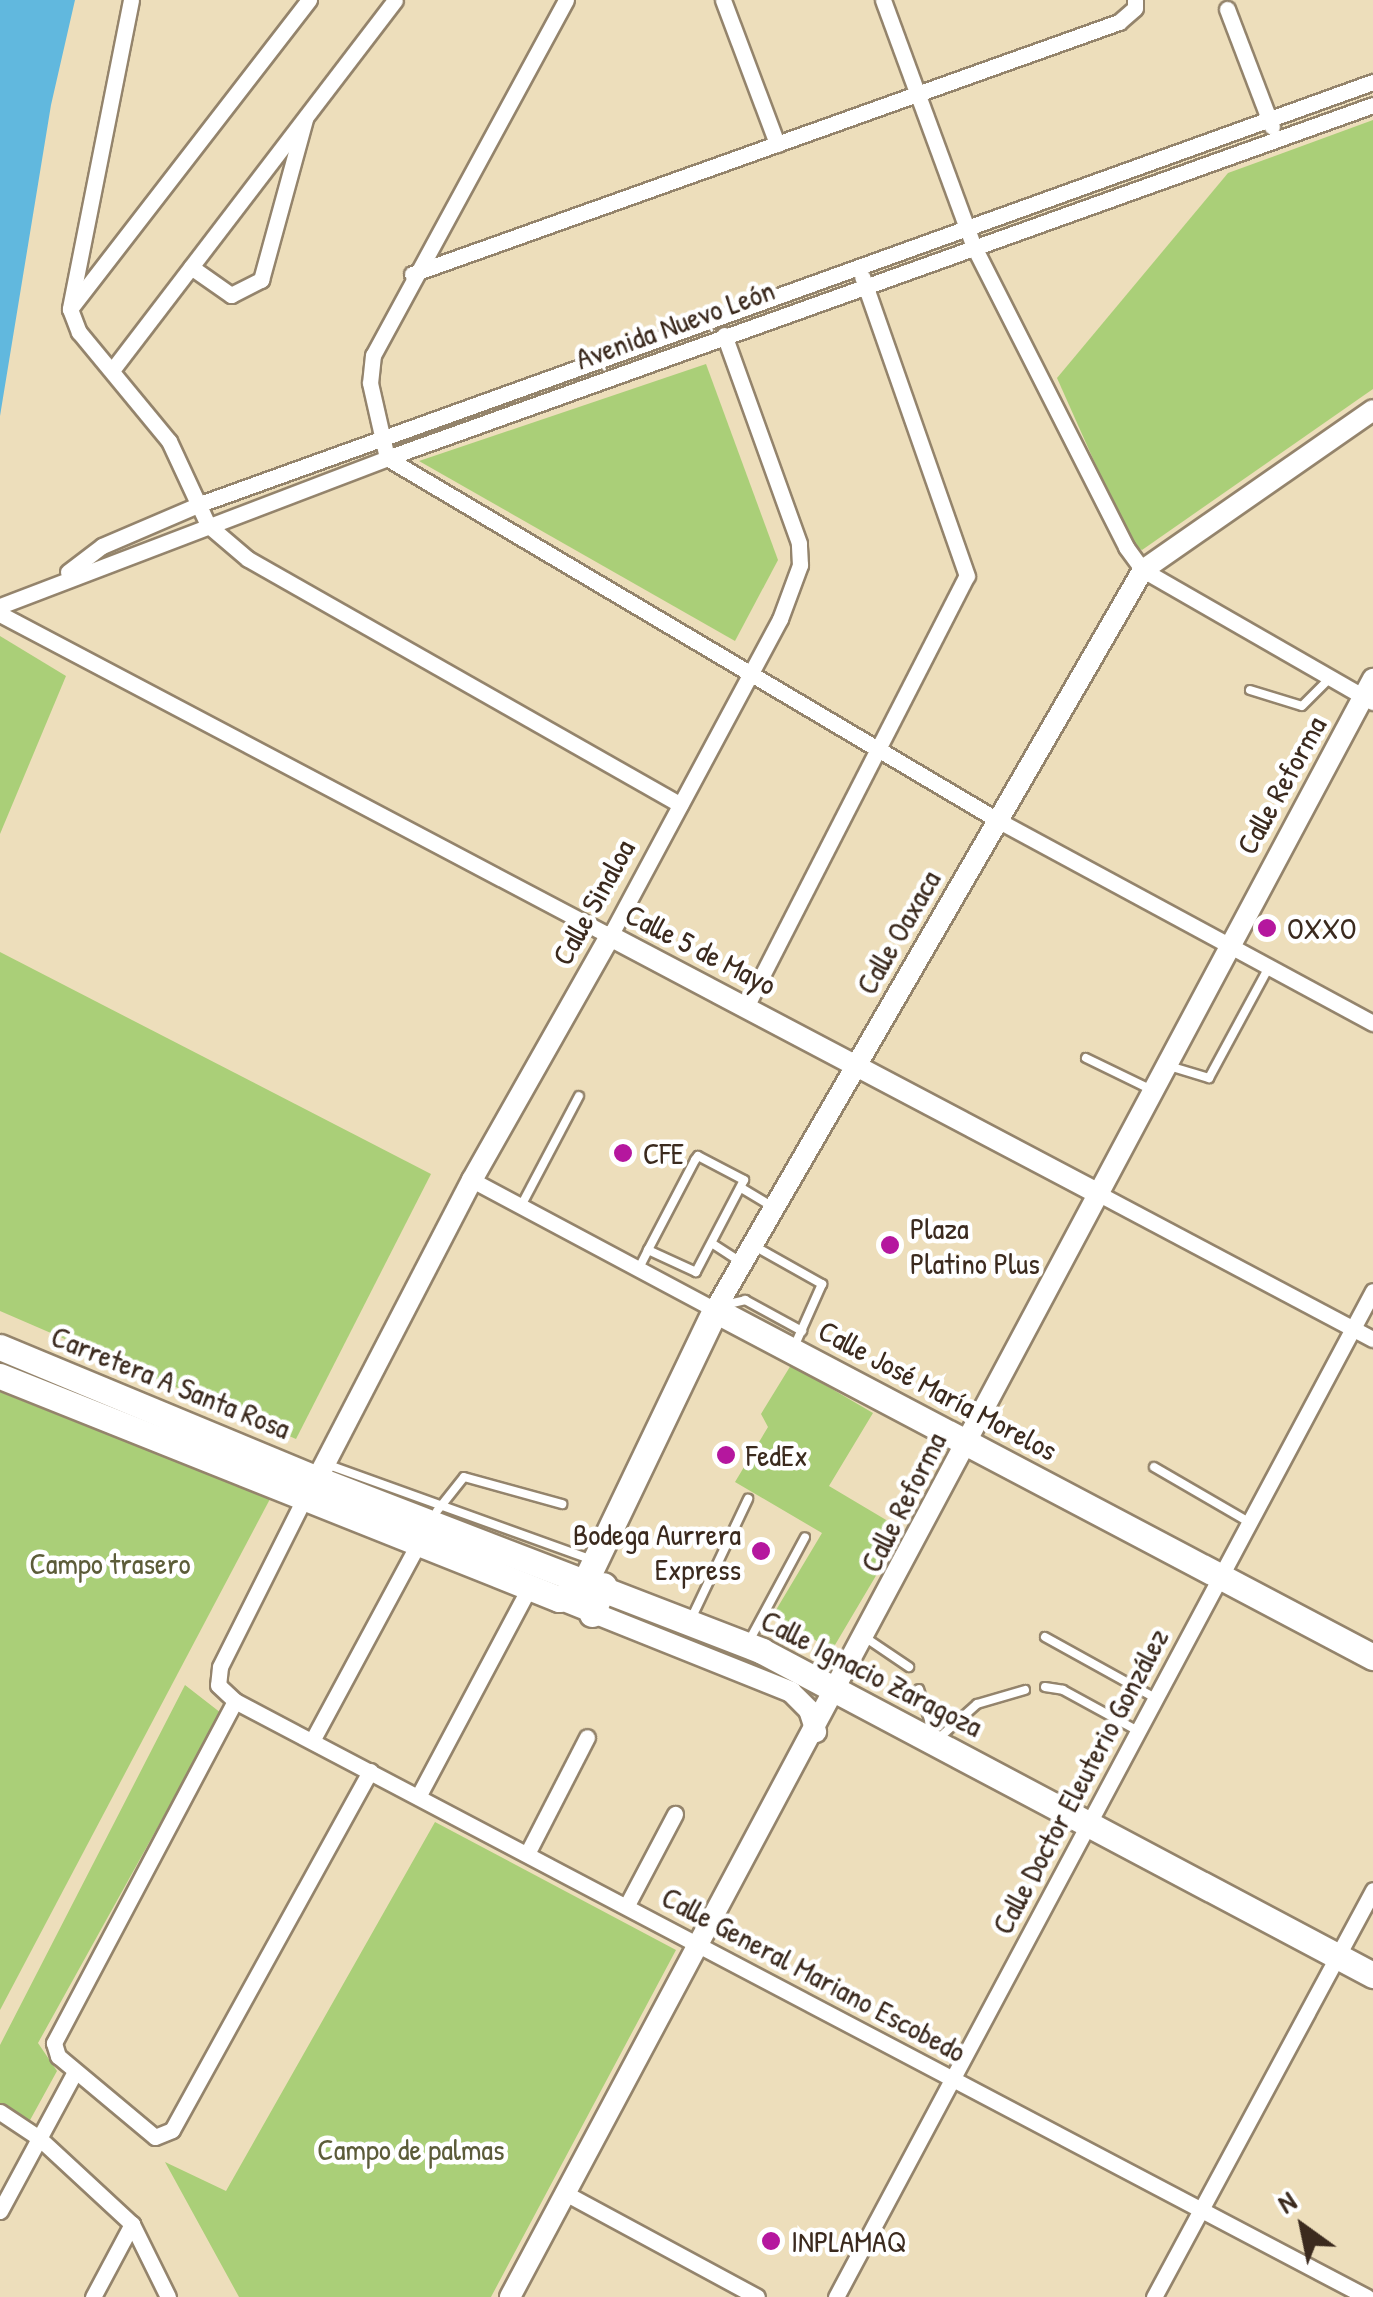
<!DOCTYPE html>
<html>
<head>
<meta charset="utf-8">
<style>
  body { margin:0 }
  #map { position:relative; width:1373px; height:2297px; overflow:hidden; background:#eddebb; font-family:"Patrick Hand",sans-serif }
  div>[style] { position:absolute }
  .green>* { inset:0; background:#aacf78 }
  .water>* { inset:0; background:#61b8de }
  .roads { filter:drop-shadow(2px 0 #94846c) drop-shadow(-2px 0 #94846c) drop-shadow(0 2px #94846c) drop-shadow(0 -2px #94846c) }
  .service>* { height:8px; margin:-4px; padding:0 4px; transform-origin:4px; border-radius:4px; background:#fff }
  .minor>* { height:15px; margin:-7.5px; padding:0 7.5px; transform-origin:7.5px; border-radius:7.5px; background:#fff }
  .tertiary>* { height:20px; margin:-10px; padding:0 10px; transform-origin:10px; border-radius:10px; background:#fff }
  .primary>* { height:25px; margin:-12.5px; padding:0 12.5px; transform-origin:12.5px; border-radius:12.5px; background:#fff }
  .dots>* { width:28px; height:28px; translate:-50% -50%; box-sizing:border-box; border:5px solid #fff; border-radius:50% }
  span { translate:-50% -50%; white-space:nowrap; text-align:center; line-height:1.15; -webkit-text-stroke:9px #fff; paint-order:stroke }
  .street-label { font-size:30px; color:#3b2a1e }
  .poi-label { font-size:30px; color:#3b2a1e }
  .left { translate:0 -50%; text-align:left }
  .right { translate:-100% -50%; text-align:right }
  .park-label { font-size:30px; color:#5c5c39 }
  .north { position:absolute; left:1253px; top:2177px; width:100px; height:100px; -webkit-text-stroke:8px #fff; paint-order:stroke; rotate:327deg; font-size:28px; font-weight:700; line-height:40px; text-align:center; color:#3b2a1e }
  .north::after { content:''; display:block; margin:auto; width:35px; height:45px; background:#3b2a1e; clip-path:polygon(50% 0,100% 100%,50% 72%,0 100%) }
</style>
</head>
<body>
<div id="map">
  <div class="green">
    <i style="clip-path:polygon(1373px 120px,1373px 389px,1142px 550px,1131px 544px,1057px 378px,1228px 173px)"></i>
    <i style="clip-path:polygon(706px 364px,778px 560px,735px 641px,419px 461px)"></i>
    <i style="clip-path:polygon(0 636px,66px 676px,0 834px)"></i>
    <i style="clip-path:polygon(0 952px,431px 1174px,296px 1439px,0 1311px)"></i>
    <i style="clip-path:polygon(791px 1365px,873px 1413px,829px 1486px,903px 1530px,832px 1650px,773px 1615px,822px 1533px,735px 1482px,768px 1427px,761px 1414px)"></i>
    <i style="clip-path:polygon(0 1392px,270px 1499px,0 2010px)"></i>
    <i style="clip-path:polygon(185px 1685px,221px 1713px,38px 2043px,57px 2071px,29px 2122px,0 2105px,0 2045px)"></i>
    <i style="clip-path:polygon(435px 1822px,676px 1950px,491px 2297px,239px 2297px,165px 2162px,226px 2191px)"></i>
  </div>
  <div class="water">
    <i style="clip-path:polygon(0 0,75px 0,51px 105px,0 416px)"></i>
  </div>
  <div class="roads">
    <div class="service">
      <i style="left:1250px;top:690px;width:54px;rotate:17.1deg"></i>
      <i style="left:1302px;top:706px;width:40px;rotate:-45deg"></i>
      <i style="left:1086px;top:1058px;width:73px;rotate:25.9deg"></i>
      <i style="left:1169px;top:1066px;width:42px;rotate:16.7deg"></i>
      <i style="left:1209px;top:1078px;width:124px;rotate:-61.6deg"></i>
      <i style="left:743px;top:1189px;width:35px;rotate:31deg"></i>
      <i style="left:522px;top:1204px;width:122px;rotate:-62.2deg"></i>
      <i style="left:713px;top:1244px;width:31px;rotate:33deg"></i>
      <i style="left:756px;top:1247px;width:76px;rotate:29.3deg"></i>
      <i style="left:822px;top:1284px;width:69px;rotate:114deg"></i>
      <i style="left:639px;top:1268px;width:20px;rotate:-63deg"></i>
      <i style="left:648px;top:1250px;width:102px;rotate:-62.4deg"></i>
      <i style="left:695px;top:1160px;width:5px;rotate:-53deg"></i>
      <i style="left:698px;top:1156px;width:52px;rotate:27.6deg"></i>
      <i style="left:744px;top:1180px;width:104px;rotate:117.6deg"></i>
      <i style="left:696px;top:1272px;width:53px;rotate:-155.4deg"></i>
      <i style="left:724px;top:1305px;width:22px;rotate:-13deg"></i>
      <i style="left:745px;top:1300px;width:65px;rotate:28.5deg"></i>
      <i style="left:326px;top:1464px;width:281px;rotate:19.8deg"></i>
      <i style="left:1154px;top:1467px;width:110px;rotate:30.1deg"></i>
      <i style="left:437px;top:1511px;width:43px;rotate:-51.5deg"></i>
      <i style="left:464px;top:1477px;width:102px;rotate:15.4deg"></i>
      <i style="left:692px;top:1617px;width:131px;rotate:-64.6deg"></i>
      <i style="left:1045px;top:1637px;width:126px;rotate:29deg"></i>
      <i style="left:866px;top:1638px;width:52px;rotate:34deg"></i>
      <i style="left:748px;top:1643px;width:120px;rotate:-61.7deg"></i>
      <i style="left:1045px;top:1687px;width:18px;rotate:9deg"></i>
      <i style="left:1063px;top:1690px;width:85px;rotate:28.7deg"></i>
      <i style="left:919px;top:1689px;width:45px;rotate:72deg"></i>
      <i style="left:939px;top:1738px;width:51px;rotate:-41.8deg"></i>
      <i style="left:977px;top:1704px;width:50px;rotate:-16.3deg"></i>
    </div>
    <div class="minor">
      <i style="left:131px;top:0;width:315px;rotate:101.2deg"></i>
      <i style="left:70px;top:309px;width:25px;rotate:69deg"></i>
      <i style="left:79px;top:332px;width:141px;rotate:50.5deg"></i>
      <i style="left:169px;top:441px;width:93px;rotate:65.1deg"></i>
      <i style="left:208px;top:525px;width:52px;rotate:40.4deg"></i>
      <i style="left:248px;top:559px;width:497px;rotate:29.6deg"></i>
      <i style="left:566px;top:0;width:404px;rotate:118.5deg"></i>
      <i style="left:373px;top:355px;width:28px;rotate:96deg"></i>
      <i style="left:370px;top:383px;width:77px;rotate:77.2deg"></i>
      <i style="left:387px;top:458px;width:712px;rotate:30.67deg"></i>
      <i style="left:999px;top:821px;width:425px;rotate:28.4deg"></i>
      <i style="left:723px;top:0;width:154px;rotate:69.4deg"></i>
      <i style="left:883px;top:0;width:261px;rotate:69.8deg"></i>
      <i style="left:973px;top:245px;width:339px;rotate:63.1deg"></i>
      <i style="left:1126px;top:547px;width:29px;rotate:54deg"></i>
      <i style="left:1143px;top:570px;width:265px;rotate:29.9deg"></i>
      <i style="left:1227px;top:9px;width:126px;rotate:69.1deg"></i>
      <i style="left:191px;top:267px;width:49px;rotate:35deg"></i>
      <i style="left:231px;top:295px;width:34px;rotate:-27deg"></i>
      <i style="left:261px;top:280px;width:167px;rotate:-74.7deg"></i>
      <i style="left:412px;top:274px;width:751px;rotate:-19.62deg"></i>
      <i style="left:1119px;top:22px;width:21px;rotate:-41deg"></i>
      <i style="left:1135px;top:8px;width:8px;rotate:-90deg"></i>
      <i style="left:70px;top:309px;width:391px;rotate:-52.3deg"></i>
      <i style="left:113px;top:369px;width:464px;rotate:-52.6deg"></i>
      <i style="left:68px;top:572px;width:43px;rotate:-37.4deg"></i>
      <i style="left:102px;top:546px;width:107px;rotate:-23.2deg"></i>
      <i style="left:200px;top:504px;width:1247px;rotate:-19.79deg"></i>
      <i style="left:0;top:606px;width:414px;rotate:-20.9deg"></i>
      <i style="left:387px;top:458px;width:1047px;rotate:-19.7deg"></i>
      <i style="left:0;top:614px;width:690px;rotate:27.83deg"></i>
      <i style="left:610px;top:936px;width:360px;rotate:-61.8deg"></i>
      <i style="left:780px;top:619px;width:58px;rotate:-69.7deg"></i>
      <i style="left:800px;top:565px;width:22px;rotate:-93deg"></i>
      <i style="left:799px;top:543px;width:221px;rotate:-109.8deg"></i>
      <i style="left:747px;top:1005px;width:482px;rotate:-62.9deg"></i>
      <i style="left:967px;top:576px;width:317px;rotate:-109.3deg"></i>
      <i style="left:472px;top:1180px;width:276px;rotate:28.1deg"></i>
      <i style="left:1097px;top:1193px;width:312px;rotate:27.9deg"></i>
      <i style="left:305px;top:1497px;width:190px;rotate:116.6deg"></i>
      <i style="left:220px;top:1667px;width:18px;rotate:96deg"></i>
      <i style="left:218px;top:1685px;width:23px;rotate:43deg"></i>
      <i style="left:235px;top:1701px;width:387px;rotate:117.9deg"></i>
      <i style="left:54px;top:2043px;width:14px;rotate:73deg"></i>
      <i style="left:58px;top:2056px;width:126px;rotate:39.9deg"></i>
      <i style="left:155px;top:2137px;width:18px;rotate:-22deg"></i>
      <i style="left:172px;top:2130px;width:410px;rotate:-61.1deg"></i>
      <i style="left:235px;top:1701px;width:1279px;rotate:27.77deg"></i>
      <i style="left:312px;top:1741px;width:232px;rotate:-61.7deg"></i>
      <i style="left:419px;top:1795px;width:237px;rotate:-62deg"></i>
      <i style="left:528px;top:1852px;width:129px;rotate:-62.8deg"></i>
      <i style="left:627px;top:1905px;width:103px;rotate:-62.2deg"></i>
      <i style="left:0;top:2112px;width:47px;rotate:33.7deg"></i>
      <i style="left:39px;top:2138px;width:127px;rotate:42.8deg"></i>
      <i style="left:132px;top:2224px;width:81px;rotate:63.7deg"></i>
      <i style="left:565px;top:2193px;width:218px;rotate:28.4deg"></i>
      <i style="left:0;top:2211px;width:158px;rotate:-61.7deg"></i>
      <i style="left:93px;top:2297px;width:83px;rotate:-61.9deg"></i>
      <i style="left:836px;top:2297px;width:1140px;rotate:-61.91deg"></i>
      <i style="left:1154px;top:2297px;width:462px;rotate:-61.7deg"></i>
    </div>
    <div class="tertiary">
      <i style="left:715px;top:1310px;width:855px;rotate:-59.96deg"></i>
      <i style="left:1143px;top:570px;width:280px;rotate:-34.8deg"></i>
      <i style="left:317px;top:1479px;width:337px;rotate:-62.6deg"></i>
      <i style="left:472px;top:1180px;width:280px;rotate:-60.5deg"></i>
      <i style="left:610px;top:936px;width:551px;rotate:27.82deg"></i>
      <i style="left:559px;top:1599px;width:250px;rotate:21.8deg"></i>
      <i style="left:791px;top:1692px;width:25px;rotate:45deg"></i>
      <i style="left:809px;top:1710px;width:23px;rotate:72deg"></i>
      <i style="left:510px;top:2297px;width:1834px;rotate:-61.93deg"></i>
    </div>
    <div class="primary">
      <i style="left:0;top:1347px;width:343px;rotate:22.6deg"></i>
      <i style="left:317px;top:1479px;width:477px;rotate:21.1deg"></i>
      <i style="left:762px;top:1651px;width:692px;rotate:27.94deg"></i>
      <i style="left:0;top:1376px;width:602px;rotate:21.75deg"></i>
      <i style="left:559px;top:1599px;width:25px;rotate:-26deg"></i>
      <i style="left:582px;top:1588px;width:308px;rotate:-64.4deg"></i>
      <i style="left:715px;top:1310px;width:744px;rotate:27.81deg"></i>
      <i style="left:592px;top:1614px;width:31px;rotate:-68deg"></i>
    </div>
  </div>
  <div class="dots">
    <i style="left:1267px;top:928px;background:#b5179e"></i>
    <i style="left:623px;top:1153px;background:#b5179e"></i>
    <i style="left:890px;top:1245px;background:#b5179e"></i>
    <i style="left:726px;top:1455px;background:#b5179e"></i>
    <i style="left:761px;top:1551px;background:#b5179e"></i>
    <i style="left:771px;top:2241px;background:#b5179e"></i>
  </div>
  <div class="street-label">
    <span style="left:675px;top:324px;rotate:-20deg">Avenida Nuevo León</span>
    <span style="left:1281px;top:785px;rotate:-61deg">Calle Reforma</span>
    <span style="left:593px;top:902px;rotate:-61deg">Calle Sinaloa</span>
    <span style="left:898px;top:932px;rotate:-60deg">Calle Oaxaca</span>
    <span style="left:701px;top:949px;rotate:27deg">Calle 5 de Mayo</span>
    <span style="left:171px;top:1382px;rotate:22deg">Carretera A Santa Rosa</span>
    <span style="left:938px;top:1390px;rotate:28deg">Calle José María Morelos</span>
    <span style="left:903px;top:1502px;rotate:-63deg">Calle Reforma</span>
    <span style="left:872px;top:1673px;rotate:27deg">Calle Ignacio Zaragoza</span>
    <span style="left:1080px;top:1781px;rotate:-62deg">Calle Doctor Eleuterio González</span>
    <span style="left:814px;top:1974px;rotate:28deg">Calle General Mariano Escobedo</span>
  </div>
  <div class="poi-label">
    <span class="left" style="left:1287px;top:928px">OXXO</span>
    <span class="left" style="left:643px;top:1153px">CFE</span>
    <span class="left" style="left:910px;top:1245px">Plaza<br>Platino Plus</span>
    <span class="left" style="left:746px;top:1455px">FedEx</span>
    <span class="right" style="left:741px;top:1551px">Bodega Aurrera<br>Express</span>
    <span class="left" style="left:791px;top:2241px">INPLAMAQ</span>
  </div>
  <div class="park-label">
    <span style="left:110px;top:1563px">Campo trasero</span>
    <span style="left:411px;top:2149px">Campo de palmas</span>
  </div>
  <div class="north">N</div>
</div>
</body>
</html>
